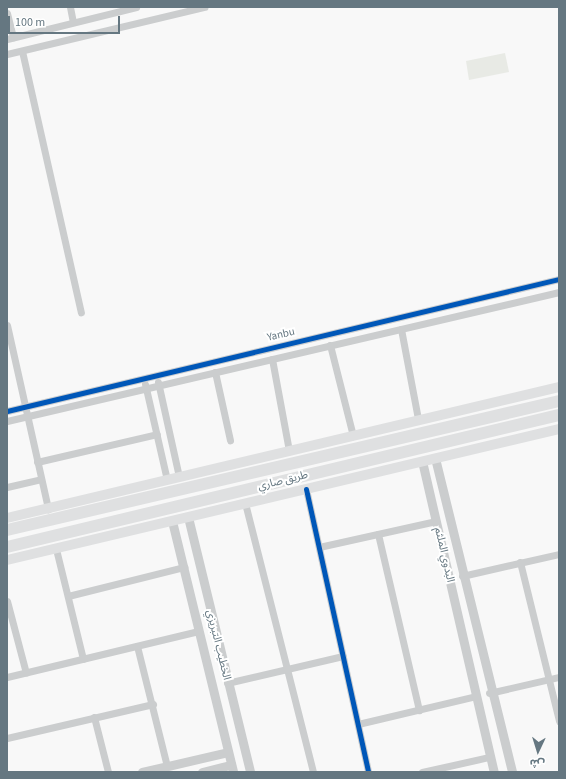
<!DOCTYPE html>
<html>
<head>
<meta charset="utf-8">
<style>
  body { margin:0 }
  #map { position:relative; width:566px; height:779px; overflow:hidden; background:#f8f8f8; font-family:"Source Sans 3","Noto Sans Arabic",sans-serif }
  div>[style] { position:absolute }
  .green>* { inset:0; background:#e8eae5 }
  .minor>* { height:7px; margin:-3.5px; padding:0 3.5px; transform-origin:3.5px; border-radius:3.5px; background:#cbcdce }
  .tertiary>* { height:9px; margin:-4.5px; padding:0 4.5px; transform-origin:4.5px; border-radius:4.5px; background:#cbcdce }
  .secondary>* { height:10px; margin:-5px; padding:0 5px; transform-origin:5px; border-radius:5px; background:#dfe0e1 }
  .primary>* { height:12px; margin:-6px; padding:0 6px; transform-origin:6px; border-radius:6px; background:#dfe0e1 }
  .cycleway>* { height:5px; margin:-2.5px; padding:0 2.5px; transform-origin:2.5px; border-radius:2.5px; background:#0057b8 }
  span { translate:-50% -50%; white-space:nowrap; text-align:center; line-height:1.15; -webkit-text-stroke:4px #fff; paint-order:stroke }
  .street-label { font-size:11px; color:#657781 }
  .frame { position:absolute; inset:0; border:8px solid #657781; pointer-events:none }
  .north { position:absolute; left:518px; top:731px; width:40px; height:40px; -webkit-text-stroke:3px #fff; paint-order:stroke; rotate:184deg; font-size:11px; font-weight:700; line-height:16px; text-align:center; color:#657781 }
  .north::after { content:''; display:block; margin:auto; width:14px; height:18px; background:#657781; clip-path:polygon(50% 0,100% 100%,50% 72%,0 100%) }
  .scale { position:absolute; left:8px; top:16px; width:112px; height:18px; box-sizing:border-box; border:2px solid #657781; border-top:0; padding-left:5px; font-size:12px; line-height:14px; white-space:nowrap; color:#657781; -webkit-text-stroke:3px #fff; paint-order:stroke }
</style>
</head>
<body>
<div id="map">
  <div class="green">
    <i style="clip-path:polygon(505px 53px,509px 72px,469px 80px,466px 61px)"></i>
  </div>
  <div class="minor">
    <i style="left:70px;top:7px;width:15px;rotate:79deg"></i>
    <i style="left:7px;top:13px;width:25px;rotate:76deg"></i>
    <i style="left:7px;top:39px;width:133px;rotate:-13.9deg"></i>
    <i style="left:22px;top:51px;width:268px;rotate:77.3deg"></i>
    <i style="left:7px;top:54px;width:203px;rotate:-13.4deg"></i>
    <i style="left:7px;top:325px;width:189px;rotate:77.4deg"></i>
    <i style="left:401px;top:329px;width:92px;rotate:79.3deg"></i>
    <i style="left:330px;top:345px;width:94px;rotate:75.8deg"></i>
    <i style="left:272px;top:359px;width:94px;rotate:79.5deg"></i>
    <i style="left:215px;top:372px;width:70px;rotate:77.6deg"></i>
    <i style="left:158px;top:382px;width:97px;rotate:77.5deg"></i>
    <i style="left:145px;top:384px;width:98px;rotate:77.1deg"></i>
    <i style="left:7px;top:411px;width:568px;rotate:-13.45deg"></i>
    <i style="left:7px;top:421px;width:567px;rotate:-13.15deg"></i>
    <i style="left:37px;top:462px;width:123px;rotate:-13.1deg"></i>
    <i style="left:7px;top:487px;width:35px;rotate:-13deg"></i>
    <i style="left:306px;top:489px;width:290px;rotate:77.6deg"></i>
    <i style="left:245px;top:503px;width:277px;rotate:75.8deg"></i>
    <i style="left:378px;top:534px;width:181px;rotate:76.9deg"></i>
    <i style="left:319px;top:547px;width:120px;rotate:-12.5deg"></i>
    <i style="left:56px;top:549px;width:113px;rotate:76.2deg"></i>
    <i style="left:520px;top:562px;width:164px;rotate:76.2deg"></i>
    <i style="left:462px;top:576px;width:99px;rotate:-12.8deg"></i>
    <i style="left:68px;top:596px;width:120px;rotate:-14deg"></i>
    <i style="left:7px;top:601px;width:74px;rotate:75.2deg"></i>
    <i style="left:137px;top:646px;width:124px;rotate:76deg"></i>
    <i style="left:7px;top:677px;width:197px;rotate:-13.5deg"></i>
    <i style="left:227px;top:683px;width:119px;rotate:-13.1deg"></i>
    <i style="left:489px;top:693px;width:72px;rotate:-12.9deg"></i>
    <i style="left:94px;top:717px;width:57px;rotate:75.7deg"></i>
    <i style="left:358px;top:724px;width:121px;rotate:-13.3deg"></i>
    <i style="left:7px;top:738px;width:150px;rotate:-13.1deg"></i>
    <i style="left:422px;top:772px;width:69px;rotate:-12.6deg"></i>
  </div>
  <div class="tertiary">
    <i style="left:435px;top:458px;width:323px;rotate:76.2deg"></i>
    <i style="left:422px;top:461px;width:319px;rotate:77deg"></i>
    <i style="left:188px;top:517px;width:262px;rotate:76.3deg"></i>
    <i style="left:172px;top:521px;width:258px;rotate:76.3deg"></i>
    <i style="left:142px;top:772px;width:88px;rotate:-13.1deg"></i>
    <i style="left:202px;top:772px;width:30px;rotate:-14deg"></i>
  </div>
  <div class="secondary">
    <i style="left:7px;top:518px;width:567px;rotate:-13.35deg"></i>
    <i style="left:7px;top:560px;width:567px;rotate:-13.35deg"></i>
  </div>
  <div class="primary">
    <i style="left:7px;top:530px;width:567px;rotate:-13.15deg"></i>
    <i style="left:7px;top:547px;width:568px;rotate:-13.45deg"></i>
  </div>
  <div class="cycleway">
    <i style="left:7px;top:411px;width:568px;rotate:-13.45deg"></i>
    <i style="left:306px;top:489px;width:290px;rotate:77.6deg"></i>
  </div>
  <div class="street-label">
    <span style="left:281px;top:335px;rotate:-13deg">Yanbu</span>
    <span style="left:283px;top:481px;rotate:-14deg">طريق صاري</span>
    <span style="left:444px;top:555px;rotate:77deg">البدوي الملثم</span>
    <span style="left:218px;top:645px;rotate:76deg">الخطيب التبريزي</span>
  </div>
  <div class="frame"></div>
  <div class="north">ش</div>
  <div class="scale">100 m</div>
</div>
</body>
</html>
